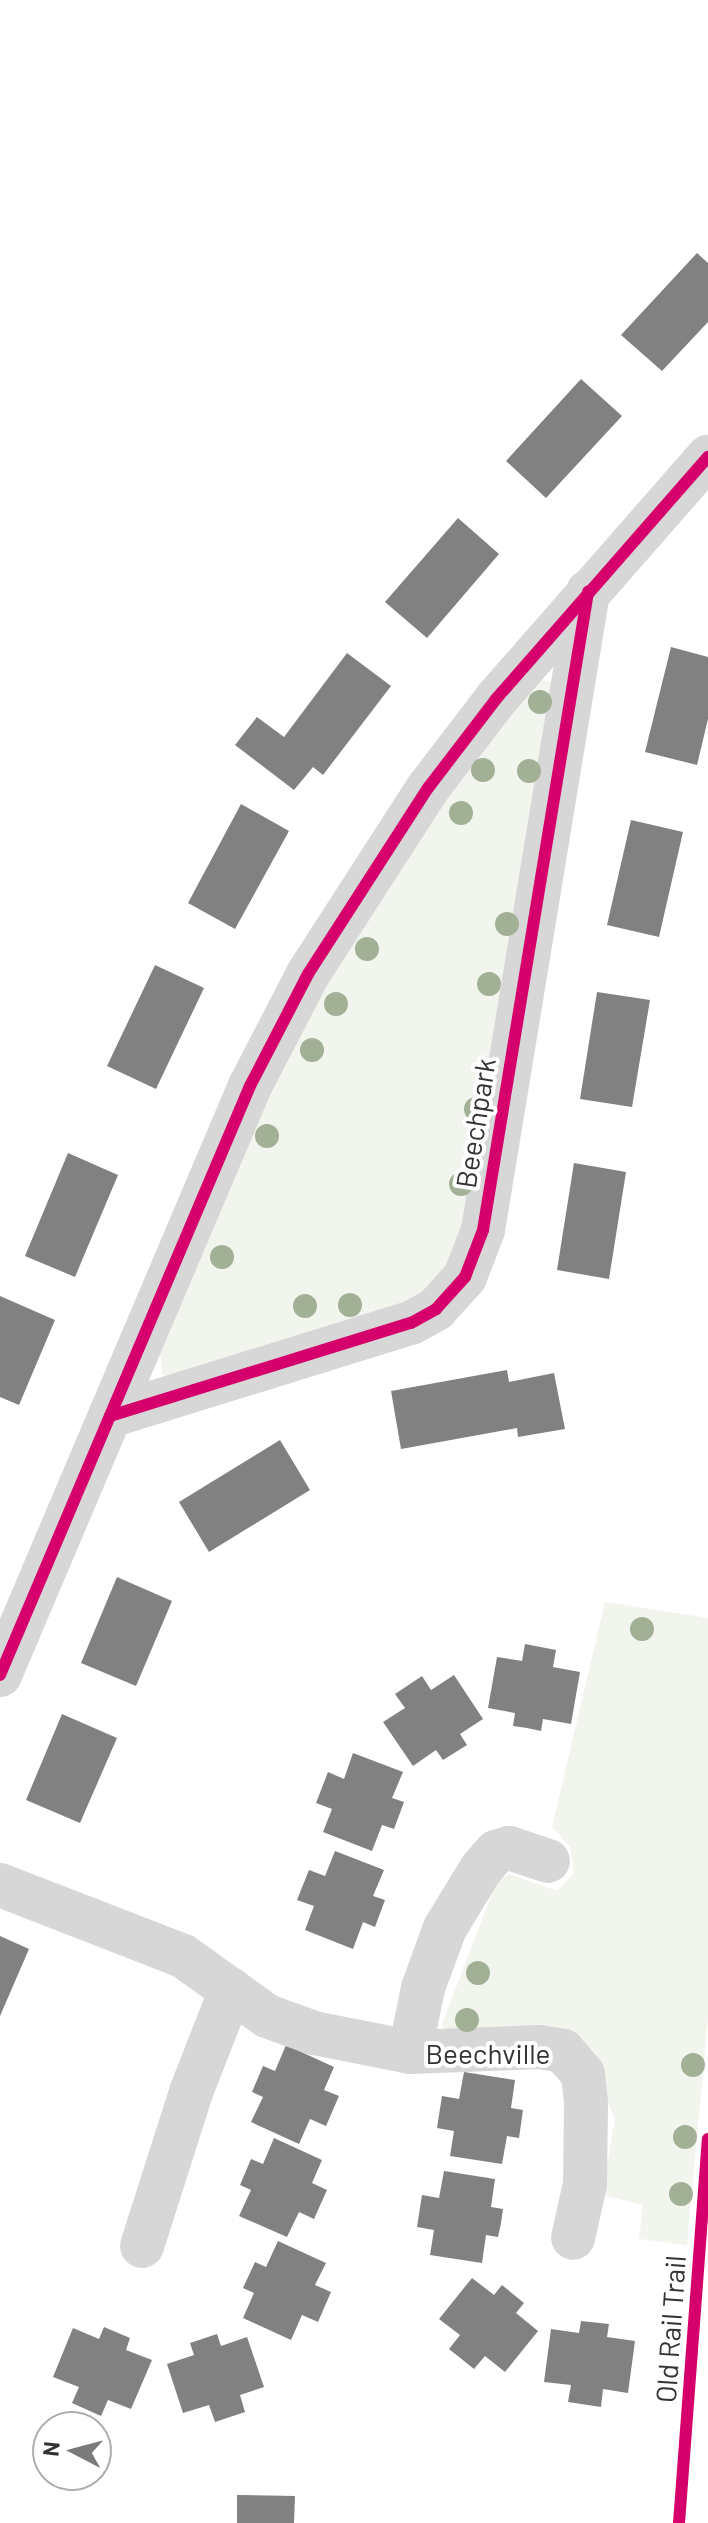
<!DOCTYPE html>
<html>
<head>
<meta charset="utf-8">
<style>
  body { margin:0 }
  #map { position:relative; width:708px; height:2523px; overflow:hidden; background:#fff; font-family:Barlow,sans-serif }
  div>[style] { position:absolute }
  .green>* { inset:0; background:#f1f5ed }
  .building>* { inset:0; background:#818181 }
  .minor>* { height:44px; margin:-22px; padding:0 22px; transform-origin:22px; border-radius:22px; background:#d7d7d7 }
  .cycleway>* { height:12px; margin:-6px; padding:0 6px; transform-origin:6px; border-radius:6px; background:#d6006c }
  .trees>* { width:24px; height:24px; margin:-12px; border-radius:50%; background:#a2b095 }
  span { translate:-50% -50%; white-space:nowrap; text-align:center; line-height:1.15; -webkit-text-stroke:8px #fff; paint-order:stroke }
  .street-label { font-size:28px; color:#333 }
  .north { position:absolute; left:32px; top:2411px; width:80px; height:80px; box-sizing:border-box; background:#fff; border:2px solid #adadad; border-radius:50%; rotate:276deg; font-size:22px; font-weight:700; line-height:32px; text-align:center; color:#333 }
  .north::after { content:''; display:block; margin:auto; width:28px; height:36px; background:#7a7a7a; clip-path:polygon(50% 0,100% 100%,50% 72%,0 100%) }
</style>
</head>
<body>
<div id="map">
  <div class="green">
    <i style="clip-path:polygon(539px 678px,555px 684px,462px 1246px,415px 1305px,168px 1380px,162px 1374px,160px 1350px,282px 1063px,386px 879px)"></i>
    <i style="clip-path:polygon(605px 1602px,708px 1618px,708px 2017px,687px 2245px,639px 2239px,643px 2205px,602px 2195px,615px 2119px,599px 2081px,446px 2035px,442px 2024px,496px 1883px,509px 1874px,557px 1891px,574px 1873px,570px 1847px,552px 1827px)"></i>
  </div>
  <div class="building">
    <i style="clip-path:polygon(697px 253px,708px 263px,708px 322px,662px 371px,621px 335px)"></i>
    <i style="clip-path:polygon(581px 379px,622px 416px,546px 498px,506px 461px)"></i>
    <i style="clip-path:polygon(458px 518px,499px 554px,427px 638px,385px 602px)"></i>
    <i style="clip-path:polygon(671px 647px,708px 657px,708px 719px,697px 765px,645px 752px)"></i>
    <i style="clip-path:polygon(347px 653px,391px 686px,323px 775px,313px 767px,294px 790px,235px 745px,257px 717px,284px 737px)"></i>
    <i style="clip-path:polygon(241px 804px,289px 831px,235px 929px,188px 903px)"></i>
    <i style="clip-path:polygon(631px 820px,683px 832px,659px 937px,607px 925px)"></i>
    <i style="clip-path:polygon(155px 965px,204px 988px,156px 1089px,107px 1066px)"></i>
    <i style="clip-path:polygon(597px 992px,650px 1000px,632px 1107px,580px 1099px)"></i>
    <i style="clip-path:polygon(68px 1153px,118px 1175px,75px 1277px,25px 1256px)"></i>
    <i style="clip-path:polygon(574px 1163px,626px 1172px,609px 1279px,557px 1270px)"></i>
    <i style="clip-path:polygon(0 1296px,55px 1320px,19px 1405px,0 1397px)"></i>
    <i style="clip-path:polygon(507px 1370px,509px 1382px,554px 1373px,565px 1429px,518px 1437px,517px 1428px,401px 1449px,391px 1391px)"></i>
    <i style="clip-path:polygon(280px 1440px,310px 1490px,209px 1552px,179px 1502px)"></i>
    <i style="clip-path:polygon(117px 1577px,172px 1601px,136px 1686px,81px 1663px)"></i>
    <i style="clip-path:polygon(525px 1644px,556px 1650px,553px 1667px,580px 1672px,571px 1724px,543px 1719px,541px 1731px,527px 1728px,513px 1726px,515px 1713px,488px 1708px,497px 1657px,522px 1661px)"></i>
    <i style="clip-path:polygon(454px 1675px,483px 1719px,460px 1734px,467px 1745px,443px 1760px,436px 1750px,413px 1766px,383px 1722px,405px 1708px,395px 1694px,422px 1676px,431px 1690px)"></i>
    <i style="clip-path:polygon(62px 1714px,117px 1738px,80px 1823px,26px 1800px)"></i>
    <i style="clip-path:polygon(353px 1753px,403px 1772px,392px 1798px,404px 1802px,394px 1829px,382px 1825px,372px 1851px,323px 1832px,332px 1809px,316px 1803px,328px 1772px,344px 1779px)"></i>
    <i style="clip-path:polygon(335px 1851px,384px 1870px,373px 1896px,385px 1900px,375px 1927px,363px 1922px,353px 1949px,305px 1930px,314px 1906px,297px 1900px,309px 1870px,325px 1876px)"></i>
    <i style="clip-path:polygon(0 1936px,29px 1949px,0 2016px)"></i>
    <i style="clip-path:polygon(286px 2045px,334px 2067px,324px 2090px,339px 2096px,326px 2126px,310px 2119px,299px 2144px,251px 2122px,263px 2097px,252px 2092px,263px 2066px,275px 2071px)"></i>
    <i style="clip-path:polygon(464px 2072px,515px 2080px,511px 2108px,523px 2110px,519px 2138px,507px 2136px,502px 2164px,450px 2156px,454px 2131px,437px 2128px,442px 2096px,459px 2099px)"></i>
    <i style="clip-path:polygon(274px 2138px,322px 2160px,312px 2183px,327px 2190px,314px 2219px,299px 2212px,287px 2237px,239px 2216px,251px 2190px,240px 2185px,251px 2159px,263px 2164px)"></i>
    <i style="clip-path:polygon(444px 2171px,495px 2179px,491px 2207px,503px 2209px,501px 2223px,498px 2237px,486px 2235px,482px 2263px,430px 2255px,434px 2230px,417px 2227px,422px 2195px,439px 2198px)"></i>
    <i style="clip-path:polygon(278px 2241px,326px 2263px,315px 2285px,331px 2292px,318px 2322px,302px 2315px,291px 2340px,243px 2318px,254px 2293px,243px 2288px,255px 2262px,266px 2267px)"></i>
    <i style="clip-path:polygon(472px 2278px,494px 2295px,502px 2285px,524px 2303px,516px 2313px,538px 2331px,505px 2372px,485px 2356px,474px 2369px,449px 2349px,460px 2335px,439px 2319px)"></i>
    <i style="clip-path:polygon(581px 2321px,609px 2324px,607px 2337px,635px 2341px,628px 2393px,603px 2389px,601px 2407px,568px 2402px,571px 2385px,544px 2382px,551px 2329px,579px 2333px)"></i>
    <i style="clip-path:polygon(104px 2327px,130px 2338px,126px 2350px,152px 2360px,131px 2409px,108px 2400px,101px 2416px,72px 2403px,79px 2387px,53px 2377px,73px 2328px,99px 2339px)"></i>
    <i style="clip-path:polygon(217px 2334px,221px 2346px,247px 2337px,264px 2387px,240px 2395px,245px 2412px,215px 2422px,209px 2405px,183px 2413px,167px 2364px,194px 2355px,190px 2343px)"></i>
    <i style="clip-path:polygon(237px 2495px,295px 2496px,294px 2523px,237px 2523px)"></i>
  </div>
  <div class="minor">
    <i style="left:110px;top:1416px;width:315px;rotate:-17.2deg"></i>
    <i style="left:411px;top:1323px;width:29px;rotate:-29deg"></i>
    <i style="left:436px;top:1309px;width:43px;rotate:-47.8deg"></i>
    <i style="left:465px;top:1277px;width:50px;rotate:-69deg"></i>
    <i style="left:483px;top:1230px;width:647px;rotate:-80.65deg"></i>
    <i style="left:0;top:1675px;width:640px;rotate:-67deg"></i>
    <i style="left:250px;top:1086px;width:126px;rotate:-62.6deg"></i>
    <i style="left:308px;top:974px;width:221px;rotate:-57.2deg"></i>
    <i style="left:428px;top:788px;width:112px;rotate:-52.6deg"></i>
    <i style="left:496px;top:699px;width:322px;rotate:-48.8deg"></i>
    <i style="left:0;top:1885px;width:196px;rotate:21.2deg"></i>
    <i style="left:183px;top:1956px;width:103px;rotate:35.5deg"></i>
    <i style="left:267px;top:2016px;width:50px;rotate:19.9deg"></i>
    <i style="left:314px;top:2033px;width:98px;rotate:11.2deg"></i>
    <i style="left:410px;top:2052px;width:129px;rotate:-2.2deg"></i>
    <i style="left:539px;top:2047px;width:24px;rotate:9deg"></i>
    <i style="left:563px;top:2051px;width:30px;rotate:49deg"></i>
    <i style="left:583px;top:2074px;width:29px;rotate:84deg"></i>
    <i style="left:586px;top:2103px;width:81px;rotate:90.7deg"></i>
    <i style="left:585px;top:2184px;width:55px;rotate:102.5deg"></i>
    <i style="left:410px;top:2052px;width:65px;rotate:-78.5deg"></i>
    <i style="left:423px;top:1988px;width:64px;rotate:-69.9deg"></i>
    <i style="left:445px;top:1928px;width:69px;rotate:-58.6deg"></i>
    <i style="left:481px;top:1869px;width:23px;rotate:-49deg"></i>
    <i style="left:496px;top:1852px;width:14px;rotate:-17deg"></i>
    <i style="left:509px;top:1848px;width:41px;rotate:18.4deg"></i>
    <i style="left:142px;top:2246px;width:162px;rotate:-72.3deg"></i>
    <i style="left:191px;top:2092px;width:110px;rotate:-68.6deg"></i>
  </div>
  <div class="cycleway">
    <i style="left:110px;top:1416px;width:315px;rotate:-17.2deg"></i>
    <i style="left:411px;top:1323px;width:29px;rotate:-29deg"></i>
    <i style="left:436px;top:1309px;width:43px;rotate:-47.8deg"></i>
    <i style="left:465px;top:1277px;width:50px;rotate:-69deg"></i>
    <i style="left:483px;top:1230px;width:647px;rotate:-80.65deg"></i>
    <i style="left:0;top:1675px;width:640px;rotate:-67deg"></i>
    <i style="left:250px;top:1086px;width:126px;rotate:-62.6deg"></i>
    <i style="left:308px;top:974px;width:221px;rotate:-57.2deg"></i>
    <i style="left:428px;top:788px;width:112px;rotate:-52.6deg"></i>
    <i style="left:496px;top:699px;width:322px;rotate:-48.8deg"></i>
    <i style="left:679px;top:2523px;width:385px;rotate:-85.7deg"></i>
  </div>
  <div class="trees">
    <i style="left:540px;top:702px"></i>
    <i style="left:483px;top:770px"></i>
    <i style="left:529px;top:771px"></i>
    <i style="left:461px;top:813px"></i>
    <i style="left:507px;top:924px"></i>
    <i style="left:367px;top:949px"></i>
    <i style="left:489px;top:984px"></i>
    <i style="left:336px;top:1004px"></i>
    <i style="left:312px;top:1050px"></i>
    <i style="left:476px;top:1109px"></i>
    <i style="left:267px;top:1136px"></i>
    <i style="left:461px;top:1184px"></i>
    <i style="left:222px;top:1257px"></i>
    <i style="left:350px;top:1305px"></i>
    <i style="left:305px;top:1306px"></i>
    <i style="left:642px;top:1629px"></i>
    <i style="left:478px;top:1973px"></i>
    <i style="left:467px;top:2020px"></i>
    <i style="left:693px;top:2065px"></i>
    <i style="left:685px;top:2137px"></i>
    <i style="left:681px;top:2194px"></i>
  </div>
  <div class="street-label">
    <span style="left:475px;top:1123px;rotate:-81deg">Beechpark</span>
    <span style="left:488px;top:2053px">Beechville</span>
    <span style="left:670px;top:2329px;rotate:-86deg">Old Rail Trail</span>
  </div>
  <div class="north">N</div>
</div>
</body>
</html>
